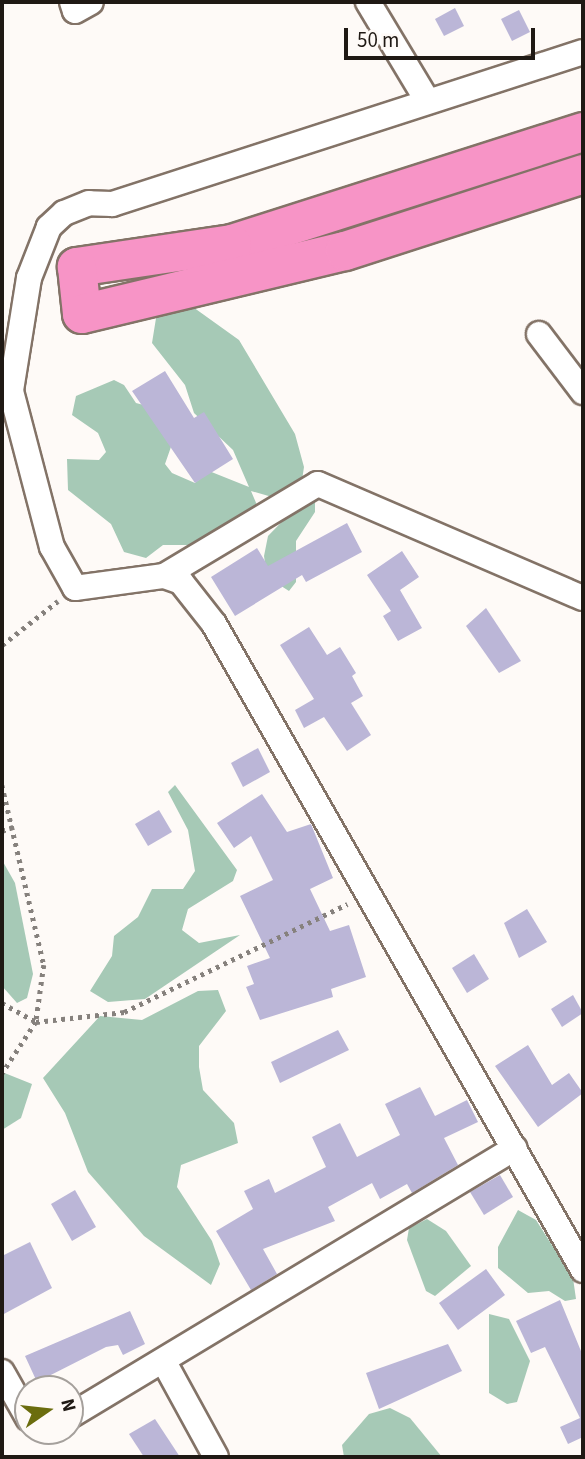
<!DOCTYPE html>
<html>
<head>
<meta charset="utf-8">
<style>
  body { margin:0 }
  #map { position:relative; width:585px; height:1459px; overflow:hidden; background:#fefaf7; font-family:"Source Sans 3",sans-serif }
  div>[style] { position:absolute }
  .forest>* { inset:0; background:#a6c9b6 }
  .building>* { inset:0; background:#bbb6d7 }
  .path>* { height:4.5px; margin-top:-2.25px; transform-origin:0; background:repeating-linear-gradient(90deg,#86817d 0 3.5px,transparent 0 8.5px) }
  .roads { filter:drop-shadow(2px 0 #837367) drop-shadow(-2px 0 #837367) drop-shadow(0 2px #837367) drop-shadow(0 -2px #837367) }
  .minor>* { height:24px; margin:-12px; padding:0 12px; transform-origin:12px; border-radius:12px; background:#fff }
  .trunk>* { height:38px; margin:-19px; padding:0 19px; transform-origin:19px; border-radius:19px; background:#f794c6 }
  span { translate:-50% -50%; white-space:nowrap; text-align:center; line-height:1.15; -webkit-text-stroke:6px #fefaf7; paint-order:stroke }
  .frame { position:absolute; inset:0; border:4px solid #1f1914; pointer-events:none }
  .north { position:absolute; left:14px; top:1375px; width:70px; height:70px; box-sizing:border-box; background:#fefaf7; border:2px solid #a5a09c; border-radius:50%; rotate:76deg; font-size:19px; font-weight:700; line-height:28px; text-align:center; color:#1f1914 }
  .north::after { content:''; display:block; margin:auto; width:24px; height:32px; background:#6b6d0e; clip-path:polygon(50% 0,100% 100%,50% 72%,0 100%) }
  .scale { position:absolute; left:344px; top:28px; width:191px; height:32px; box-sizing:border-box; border:4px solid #1f1914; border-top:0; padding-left:9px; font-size:21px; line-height:24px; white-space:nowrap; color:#1f1914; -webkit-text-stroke:5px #fefaf7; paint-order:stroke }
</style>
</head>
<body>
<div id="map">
  <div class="forest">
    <i style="clip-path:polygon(172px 292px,239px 340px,295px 434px,304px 467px,301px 487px,279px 499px,251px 491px,262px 517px,195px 545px,163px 545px,146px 558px,124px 552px,111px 524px,68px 490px,67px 459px,99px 460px,106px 452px,98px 433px,72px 415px,76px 396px,114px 380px,124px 385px,136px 403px,170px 412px,172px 444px,165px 464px,172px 473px,195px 483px,209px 471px,249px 487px,233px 450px,194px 413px,185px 385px,152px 343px,157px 312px)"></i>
    <i style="clip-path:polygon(305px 498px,315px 501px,315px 512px,296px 541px,296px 582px,289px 591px,267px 577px,264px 556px,268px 536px)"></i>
    <i style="clip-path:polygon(175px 785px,237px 870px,233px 881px,188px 909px,182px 930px,199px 943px,240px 935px,145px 999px,108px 1002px,90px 991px,112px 956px,114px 936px,138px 917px,152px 889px,183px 889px,195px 871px,188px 830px,168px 792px)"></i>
    <i style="clip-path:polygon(2px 860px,15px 883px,33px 974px,27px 998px,17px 1003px,2px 986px)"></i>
    <i style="clip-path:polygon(218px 990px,226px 1011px,199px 1046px,199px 1067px,203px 1090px,234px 1123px,238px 1143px,181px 1165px,177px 1187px,212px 1241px,220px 1264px,211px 1285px,144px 1236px,88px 1172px,65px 1113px,43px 1078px,100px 1016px,142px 1020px,198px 991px)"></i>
    <i style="clip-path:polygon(2px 1072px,32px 1084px,21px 1118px,2px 1130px)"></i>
    <i style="clip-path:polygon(518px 1210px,536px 1220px,573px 1278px,576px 1299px,565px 1301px,549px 1291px,528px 1293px,498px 1268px,498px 1247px)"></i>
    <i style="clip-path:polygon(427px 1219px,446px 1231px,471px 1266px,435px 1296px,426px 1291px,407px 1240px,409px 1228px)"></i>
    <i style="clip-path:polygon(489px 1314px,509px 1319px,530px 1361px,517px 1402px,507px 1404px,489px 1393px)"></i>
    <i style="clip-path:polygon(390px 1408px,410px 1418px,442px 1457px,344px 1457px,342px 1445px,369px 1414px)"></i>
  </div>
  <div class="building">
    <i style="clip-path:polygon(455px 8px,464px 26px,444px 36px,435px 19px)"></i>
    <i style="clip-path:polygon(519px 10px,530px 32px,512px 41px,501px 19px)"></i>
    <i style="clip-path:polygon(165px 371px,194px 418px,204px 412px,233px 459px,195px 483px,132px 391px)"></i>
    <i style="clip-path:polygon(347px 523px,362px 552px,306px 582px,302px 575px,235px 616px,211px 577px,257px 548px,268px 566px)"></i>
    <i style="clip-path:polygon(402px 551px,419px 577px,400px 590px,422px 628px,398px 641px,383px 616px,391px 611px,367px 575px)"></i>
    <i style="clip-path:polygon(486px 608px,521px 661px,499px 673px,466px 626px)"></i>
    <i style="clip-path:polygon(309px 627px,327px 655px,340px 647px,356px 673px,352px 676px,363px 696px,351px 703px,371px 735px,347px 751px,324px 717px,304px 728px,295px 710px,314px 699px,280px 645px)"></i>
    <i style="clip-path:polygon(258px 748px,270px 772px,243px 787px,231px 763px)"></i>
    <i style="clip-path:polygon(262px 794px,287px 832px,311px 824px,333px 878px,310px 889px,330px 931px,349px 925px,366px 977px,331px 989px,333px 997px,260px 1020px,246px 987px,254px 984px,247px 966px,270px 958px,240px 896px,273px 880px,251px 836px,234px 848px,217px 823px)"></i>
    <i style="clip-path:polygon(159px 810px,172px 832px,148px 846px,135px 824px)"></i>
    <i style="clip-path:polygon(527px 909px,547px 942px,519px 958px,504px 923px)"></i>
    <i style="clip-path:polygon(474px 954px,489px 979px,467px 993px,452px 968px)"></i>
    <i style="clip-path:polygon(573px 995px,583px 1013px,562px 1027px,551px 1009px)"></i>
    <i style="clip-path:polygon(338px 1030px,349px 1050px,280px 1083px,271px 1062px)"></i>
    <i style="clip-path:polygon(528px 1045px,552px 1085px,569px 1073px,583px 1093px,538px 1127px,495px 1066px)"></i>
    <i style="clip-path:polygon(420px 1087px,435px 1116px,467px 1100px,478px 1122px,444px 1138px,458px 1165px,412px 1193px,407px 1184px,380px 1199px,372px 1183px,328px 1207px,335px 1221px,263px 1249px,277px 1274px,251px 1290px,216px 1231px,253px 1209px,244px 1191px,269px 1179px,275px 1193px,326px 1167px,312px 1137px,340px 1123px,357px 1157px,400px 1135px,385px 1104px)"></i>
    <i style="clip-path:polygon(500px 1175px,513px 1197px,484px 1215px,470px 1192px)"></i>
    <i style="clip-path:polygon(75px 1190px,96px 1227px,72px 1241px,51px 1204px)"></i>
    <i style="clip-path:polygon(30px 1242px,52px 1288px,2px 1315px,2px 1256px)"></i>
    <i style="clip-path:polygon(486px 1269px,505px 1295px,458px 1330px,439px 1303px)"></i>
    <i style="clip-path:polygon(560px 1300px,583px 1356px,583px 1437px,568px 1444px,560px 1427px,580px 1418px,545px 1347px,531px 1353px,516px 1321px)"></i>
    <i style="clip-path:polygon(130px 1311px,145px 1344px,123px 1355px,118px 1345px,106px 1347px,37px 1382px,25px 1356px)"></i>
    <i style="clip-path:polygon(448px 1344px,462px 1371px,379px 1409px,366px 1373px)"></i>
    <i style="clip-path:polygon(155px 1419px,180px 1457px,144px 1457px,129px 1434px)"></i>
  </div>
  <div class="path">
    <i style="left:2px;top:645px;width:71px;rotate:-38.2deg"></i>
    <i style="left:2px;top:785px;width:185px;rotate:76.9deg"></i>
    <i style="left:44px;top:965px;width:58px;rotate:98deg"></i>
    <i style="left:36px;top:1022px;width:62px;rotate:123.2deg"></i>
    <i style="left:2px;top:831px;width:12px;rotate:-20deg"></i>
    <i style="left:2px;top:1003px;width:39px;rotate:29deg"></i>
    <i style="left:36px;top:1022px;width:89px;rotate:-6.5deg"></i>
    <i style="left:124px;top:1012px;width:248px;rotate:-25.8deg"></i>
  </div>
  <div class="roads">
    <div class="minor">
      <i style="left:72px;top:2px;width:9px;rotate:72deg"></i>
      <i style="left:75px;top:11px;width:18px;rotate:-29deg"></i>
      <i style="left:368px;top:2px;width:114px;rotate:59deg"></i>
      <i style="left:583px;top:52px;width:495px;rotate:162.1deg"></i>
      <i style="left:112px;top:204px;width:23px;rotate:-178deg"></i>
      <i style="left:89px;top:203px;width:27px;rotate:158deg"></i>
      <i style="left:64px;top:213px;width:21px;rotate:137deg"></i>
      <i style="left:49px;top:227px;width:55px;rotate:111.4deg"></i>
      <i style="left:29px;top:278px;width:114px;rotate:99.1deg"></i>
      <i style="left:11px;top:391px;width:161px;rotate:75.3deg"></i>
      <i style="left:52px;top:547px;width:47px;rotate:60.7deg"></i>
      <i style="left:75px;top:588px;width:90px;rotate:-7.7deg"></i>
      <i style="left:164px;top:576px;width:179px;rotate:-30.9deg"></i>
      <i style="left:318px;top:484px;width:288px;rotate:23.3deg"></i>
      <i style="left:539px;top:334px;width:73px;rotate:52.8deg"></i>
      <i style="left:164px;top:576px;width:18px;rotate:19deg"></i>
      <i style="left:181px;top:582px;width:53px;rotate:51.8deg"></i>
      <i style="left:214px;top:624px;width:744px;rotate:60.26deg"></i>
      <i style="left:164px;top:1362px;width:108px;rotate:61.3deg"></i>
      <i style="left:2px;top:1372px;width:53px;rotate:60.5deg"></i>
      <i style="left:70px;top:1416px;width:519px;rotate:-31.06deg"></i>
    </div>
    <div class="trunk">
      <i style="left:583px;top:132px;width:368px;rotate:162.3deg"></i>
      <i style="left:232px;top:244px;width:157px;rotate:171.6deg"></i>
      <i style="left:77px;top:267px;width:47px;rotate:83.9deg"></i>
      <i style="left:82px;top:314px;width:270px;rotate:-13.5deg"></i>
      <i style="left:345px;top:251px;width:250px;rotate:-17.9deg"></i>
    </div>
  </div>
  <div class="frame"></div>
  <div class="north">N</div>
  <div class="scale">50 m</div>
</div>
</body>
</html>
